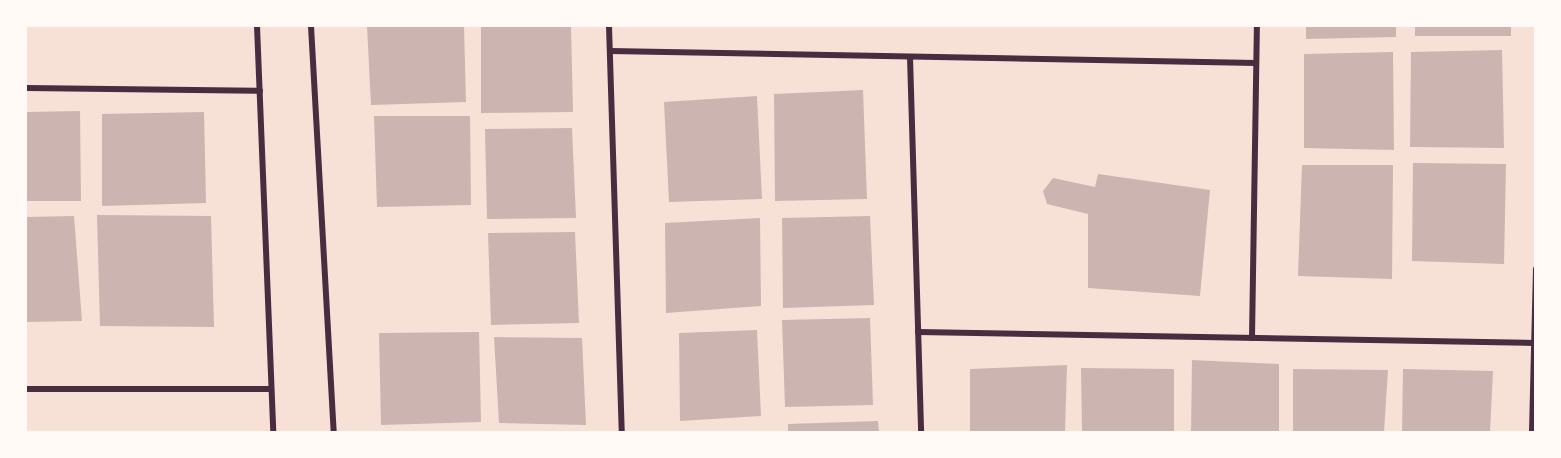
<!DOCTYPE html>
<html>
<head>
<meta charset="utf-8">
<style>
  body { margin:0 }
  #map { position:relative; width:1561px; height:458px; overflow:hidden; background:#f7e1d7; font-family:Roboto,sans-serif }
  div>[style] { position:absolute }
  .building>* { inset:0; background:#ccb4b1 }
  .minor>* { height:6px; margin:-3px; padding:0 3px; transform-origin:3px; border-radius:3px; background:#4a2c40 }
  span { translate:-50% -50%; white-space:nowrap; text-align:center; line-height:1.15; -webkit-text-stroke:4.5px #fffaf5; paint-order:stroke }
  .frame { position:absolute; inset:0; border:27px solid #fffaf5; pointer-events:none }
</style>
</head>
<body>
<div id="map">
  <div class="building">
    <i style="clip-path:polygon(367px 26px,464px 26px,466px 102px,371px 105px)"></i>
    <i style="clip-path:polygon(481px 26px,571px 26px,573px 112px,481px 113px)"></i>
    <i style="clip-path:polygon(1306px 26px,1396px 26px,1396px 37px,1306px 39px)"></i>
    <i style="clip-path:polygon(1415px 26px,1511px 26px,1511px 36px,1415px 36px)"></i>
    <i style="clip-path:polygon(1502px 50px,1504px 148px,1410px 147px,1411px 52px)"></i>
    <i style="clip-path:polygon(1393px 52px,1394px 150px,1304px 148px,1304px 54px)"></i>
    <i style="clip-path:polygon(863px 90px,867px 199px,775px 201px,774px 94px)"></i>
    <i style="clip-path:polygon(757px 96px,762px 199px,669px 202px,664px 102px)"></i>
    <i style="clip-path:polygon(80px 111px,81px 201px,26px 201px,26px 112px)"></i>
    <i style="clip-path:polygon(204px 112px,206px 203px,102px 206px,102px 114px)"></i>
    <i style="clip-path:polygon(374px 116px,470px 116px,471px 205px,377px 207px)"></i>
    <i style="clip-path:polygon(572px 128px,576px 218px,487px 219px,485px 129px)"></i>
    <i style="clip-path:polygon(1413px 163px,1506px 164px,1504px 264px,1412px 261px)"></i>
    <i style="clip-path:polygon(1302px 165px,1393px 165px,1392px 279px,1298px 276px)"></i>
    <i style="clip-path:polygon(1098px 174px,1210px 190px,1200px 296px,1088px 288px,1088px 214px,1047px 204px,1043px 191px,1053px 178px,1095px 187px)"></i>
    <i style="clip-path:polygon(97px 215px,211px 216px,214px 327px,100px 326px)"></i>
    <i style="clip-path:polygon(74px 216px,82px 321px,26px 322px,26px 217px)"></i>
    <i style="clip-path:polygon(870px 216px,874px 305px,783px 308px,782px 218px)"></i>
    <i style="clip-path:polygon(760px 218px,761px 306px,666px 313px,665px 223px)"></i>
    <i style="clip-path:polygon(575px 232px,579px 323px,491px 325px,488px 233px)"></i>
    <i style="clip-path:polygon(870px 318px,873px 405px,785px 407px,782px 320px)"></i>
    <i style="clip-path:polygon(757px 330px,761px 416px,680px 421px,679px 333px)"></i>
    <i style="clip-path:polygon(479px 332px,481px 422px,381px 425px,379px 333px)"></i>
    <i style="clip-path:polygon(494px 337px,582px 338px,586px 425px,499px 423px)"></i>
    <i style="clip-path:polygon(1192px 360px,1279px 364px,1279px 432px,1191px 432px)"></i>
    <i style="clip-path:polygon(1067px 365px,1065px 432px,970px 432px,970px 369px)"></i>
    <i style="clip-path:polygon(1081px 368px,1174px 369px,1174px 432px,1082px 432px)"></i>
    <i style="clip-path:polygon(1293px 369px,1388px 370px,1384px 432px,1293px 432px)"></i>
    <i style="clip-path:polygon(1403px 369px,1493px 371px,1490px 432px,1402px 432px)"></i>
    <i style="clip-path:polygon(878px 421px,879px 432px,788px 432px,788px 424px)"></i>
  </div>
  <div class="minor">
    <i style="left:257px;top:26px;width:406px;rotate:87.7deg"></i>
    <i style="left:311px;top:26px;width:407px;rotate:86.8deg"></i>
    <i style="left:609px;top:26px;width:406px;rotate:88.2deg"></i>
    <i style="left:610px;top:51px;width:646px;rotate:1.06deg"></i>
    <i style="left:910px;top:57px;width:375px;rotate:88.3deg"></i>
    <i style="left:26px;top:88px;width:234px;rotate:0.7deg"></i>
    <i style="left:918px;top:332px;width:616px;rotate:1.02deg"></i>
    <i style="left:1252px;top:338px;width:312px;rotate:-89.1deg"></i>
    <i style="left:26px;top:389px;width:245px"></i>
    <i style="left:1532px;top:432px;width:163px;rotate:-88.6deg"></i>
  </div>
  <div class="frame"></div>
</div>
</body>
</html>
